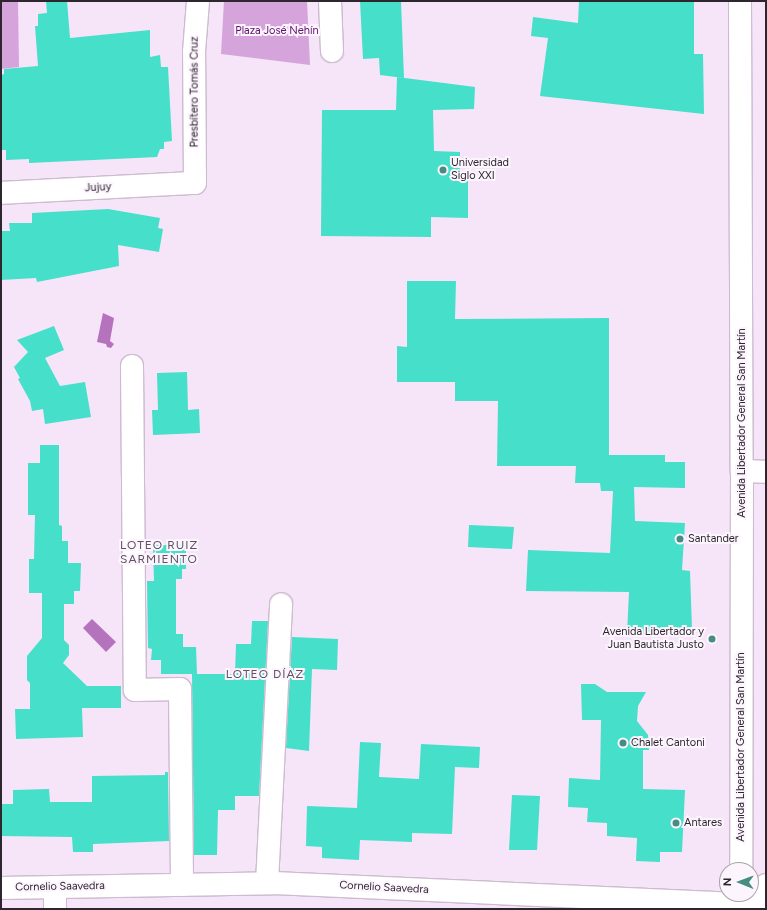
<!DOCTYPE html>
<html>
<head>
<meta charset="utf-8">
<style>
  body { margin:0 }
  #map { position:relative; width:767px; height:910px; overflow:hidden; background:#f6e4f9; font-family:Figtree,sans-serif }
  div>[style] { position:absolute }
  .green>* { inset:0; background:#d5a4db }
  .water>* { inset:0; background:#b573be }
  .building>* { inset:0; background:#45dfca }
  .roads { filter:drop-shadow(1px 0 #cdbbcf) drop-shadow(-1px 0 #cdbbcf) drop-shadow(0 1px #cdbbcf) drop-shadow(0 -1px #cdbbcf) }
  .minor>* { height:22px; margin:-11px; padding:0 11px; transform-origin:11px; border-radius:11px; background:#fff }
  .primary>* { height:22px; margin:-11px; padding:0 11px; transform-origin:11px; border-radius:11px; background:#fff }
  .dots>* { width:11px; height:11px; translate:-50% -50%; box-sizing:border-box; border:2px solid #fdf5fe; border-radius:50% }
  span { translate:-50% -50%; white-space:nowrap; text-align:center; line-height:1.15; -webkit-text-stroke:4px #fdf5fe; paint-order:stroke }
  .park-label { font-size:11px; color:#630f6f }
  .street-label { font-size:11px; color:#2d262e }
  .poi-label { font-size:11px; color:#2d262e }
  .left { translate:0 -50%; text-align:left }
  .right { translate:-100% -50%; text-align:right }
  .neighbourhood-label { font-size:12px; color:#615163; letter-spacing:1px }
  .frame { position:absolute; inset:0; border:2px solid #2d262e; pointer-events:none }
  .north { position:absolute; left:719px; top:862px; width:40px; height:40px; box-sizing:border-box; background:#fdf5fe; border:1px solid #aaa2ab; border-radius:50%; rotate:271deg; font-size:11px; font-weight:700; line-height:16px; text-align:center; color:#2d262e }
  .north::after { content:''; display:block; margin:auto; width:14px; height:18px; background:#478c81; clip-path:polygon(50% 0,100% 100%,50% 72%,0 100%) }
</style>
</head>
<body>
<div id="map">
  <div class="green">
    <i style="clip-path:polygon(1px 1px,18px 1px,19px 67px,1px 69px)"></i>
    <i style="clip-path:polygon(224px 1px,307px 1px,310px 65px,221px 54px)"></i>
  </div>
  <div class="water">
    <i style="clip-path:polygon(103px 313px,114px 318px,110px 341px,114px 344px,111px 348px,107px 347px,106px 344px,97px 342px)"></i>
    <i style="clip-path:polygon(92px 619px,116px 642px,106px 652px,83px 628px)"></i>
  </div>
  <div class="building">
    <i style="clip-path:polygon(46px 1px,67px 1px,70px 38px,150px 30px,150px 57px,160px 55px,161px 67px,168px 67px,172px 141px,164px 142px,164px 149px,160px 149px,157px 157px,29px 163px,29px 159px,6px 160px,6px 150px,1px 150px,1px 75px,4px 74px,4px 69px,38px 66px,35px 26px,38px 26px,38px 14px,47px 13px)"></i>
    <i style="clip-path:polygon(360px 1px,401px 1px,404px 78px,380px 75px,379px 58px,363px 59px)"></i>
    <i style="clip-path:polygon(579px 1px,694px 1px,694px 54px,703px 54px,704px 114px,540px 96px,548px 38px,531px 36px,533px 17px,578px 23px)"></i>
    <i style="clip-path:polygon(397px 77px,475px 87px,474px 109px,433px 110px,434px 151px,460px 152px,460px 173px,468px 174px,468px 218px,431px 217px,431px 237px,321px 236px,322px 110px,396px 110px)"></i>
    <i style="clip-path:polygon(108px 209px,160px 218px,158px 228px,163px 229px,159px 252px,118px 245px,119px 266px,37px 282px,36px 278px,1px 280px,1px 231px,10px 231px,9px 223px,32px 223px,32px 213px)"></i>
    <i style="clip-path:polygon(407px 281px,456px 281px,455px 319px,609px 318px,609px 455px,665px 455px,665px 462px,685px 462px,685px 488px,634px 487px,635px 521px,685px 523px,682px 570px,690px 571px,692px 629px,653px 629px,653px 635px,627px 634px,629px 592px,526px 591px,528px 550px,610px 553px,613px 491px,601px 491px,600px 483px,575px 483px,576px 466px,497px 466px,498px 401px,455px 401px,455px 382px,397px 382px,397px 346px,407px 347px)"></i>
    <i style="clip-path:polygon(54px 326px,64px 350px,45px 358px,60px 386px,85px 382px,91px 417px,45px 424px,43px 409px,32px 411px,30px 401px,18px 379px,20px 378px,14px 367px,28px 352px,17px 340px)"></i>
    <i style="clip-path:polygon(187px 372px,188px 410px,199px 409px,200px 433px,153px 435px,152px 410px,158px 410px,157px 373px)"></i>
    <i style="clip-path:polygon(40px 445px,59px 445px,59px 525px,62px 526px,62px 541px,68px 541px,68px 563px,81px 563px,80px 591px,74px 591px,74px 604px,64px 604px,64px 640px,69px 645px,69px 655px,63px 663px,87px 686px,121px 686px,121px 708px,82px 708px,83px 737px,16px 739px,15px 709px,30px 709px,30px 683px,27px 680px,27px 656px,42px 638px,42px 593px,29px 593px,29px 559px,34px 559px,35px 515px,28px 515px,28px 463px,40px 463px)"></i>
    <i style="clip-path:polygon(469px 525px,514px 527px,512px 549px,468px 547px)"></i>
    <i style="clip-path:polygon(153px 545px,186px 545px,186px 569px,182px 569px,182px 579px,176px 579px,176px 634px,183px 634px,183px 647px,196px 647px,197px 674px,235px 674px,236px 644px,251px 644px,252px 621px,268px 621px,259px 796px,235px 796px,235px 810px,218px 810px,217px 855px,194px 855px,192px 674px,161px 674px,161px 660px,151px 660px,152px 649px,148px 648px,147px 581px,154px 581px)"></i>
    <i style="clip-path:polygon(292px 637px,338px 639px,337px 670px,312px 669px,309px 751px,286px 748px)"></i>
    <i style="clip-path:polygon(581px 684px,595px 684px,607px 692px,646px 692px,638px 706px,637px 721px,648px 735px,649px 750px,643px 750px,643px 789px,685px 790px,682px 852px,660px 852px,660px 862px,636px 861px,637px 838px,607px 836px,607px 823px,587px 822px,588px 808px,568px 807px,569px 778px,600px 780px,601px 720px,582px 720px)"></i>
    <i style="clip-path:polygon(360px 742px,381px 743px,379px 777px,419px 779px,421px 744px,480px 747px,479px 768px,455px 767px,452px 834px,412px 833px,412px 842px,360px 840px,359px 860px,322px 858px,322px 847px,306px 846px,307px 806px,357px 808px)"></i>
    <i style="clip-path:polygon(165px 772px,168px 772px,169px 841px,93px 844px,93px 852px,73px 852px,72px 837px,1px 836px,1px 804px,13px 804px,13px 790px,49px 789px,50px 802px,92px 802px,92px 776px,165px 775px)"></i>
    <i style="clip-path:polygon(512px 795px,540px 796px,537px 850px,509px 850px)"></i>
  </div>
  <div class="roads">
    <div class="minor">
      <i style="left:330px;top:1px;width:50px;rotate:87.7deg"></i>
      <i style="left:1px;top:193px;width:194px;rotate:-3deg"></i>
      <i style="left:195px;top:183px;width:131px;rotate:-90.4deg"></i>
      <i style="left:194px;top:52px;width:51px;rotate:-85.5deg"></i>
      <i style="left:132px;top:366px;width:324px;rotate:89.5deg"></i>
      <i style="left:135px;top:690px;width:45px;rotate:-1.3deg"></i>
      <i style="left:180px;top:689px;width:196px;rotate:89.4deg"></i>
      <i style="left:742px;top:471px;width:24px;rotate:2deg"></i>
      <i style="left:267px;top:883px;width:279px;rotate:-87.1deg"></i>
      <i style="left:1px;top:888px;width:273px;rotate:-1deg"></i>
      <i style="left:274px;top:883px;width:492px;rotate:2.6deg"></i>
      <i style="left:55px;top:909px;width:22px;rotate:-90deg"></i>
    </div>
    <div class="primary">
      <i style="left:740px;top:1px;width:470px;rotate:89.8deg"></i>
      <i style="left:742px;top:471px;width:399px;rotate:90.1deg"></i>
      <i style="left:741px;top:909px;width:15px;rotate:-90deg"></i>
      <i style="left:766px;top:909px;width:24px;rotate:-90deg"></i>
    </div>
  </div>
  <div class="dots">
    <i style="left:443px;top:170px;background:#478c81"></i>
    <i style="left:680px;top:539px;background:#478c81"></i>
    <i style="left:712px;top:639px;background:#478c81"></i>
    <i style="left:623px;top:743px;background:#478c81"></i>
    <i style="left:676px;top:823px;background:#478c81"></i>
  </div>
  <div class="park-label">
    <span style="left:277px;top:31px">Plaza José Nehín</span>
  </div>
  <div class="street-label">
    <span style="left:195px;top:92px;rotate:-90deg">Presbítero Tomás Cruz</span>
    <span style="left:98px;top:188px;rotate:-3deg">Jujuy</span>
    <span style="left:742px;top:423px;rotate:-90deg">Avenida Libertador General San Martín</span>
    <span style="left:741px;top:747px;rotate:-90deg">Avenida Libertador General San Martín</span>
    <span style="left:60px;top:887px;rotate:-1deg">Cornelio Saavedra</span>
    <span style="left:384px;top:888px;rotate:3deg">Cornelio Saavedra</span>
  </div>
  <div class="poi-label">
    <span class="left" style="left:451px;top:170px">Universidad<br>Siglo XXI</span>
    <span class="left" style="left:688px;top:539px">Santander</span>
    <span class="right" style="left:704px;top:639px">Avenida Libertador y<br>Juan Bautista Justo</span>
    <span class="left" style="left:631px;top:743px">Chalet Cantoni</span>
    <span class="left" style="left:684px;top:823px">Antares</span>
  </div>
  <div class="neighbourhood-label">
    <span style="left:159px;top:553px">LOTEO RUIZ<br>SARMIENTO</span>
    <span style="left:265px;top:675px">LOTEO DÍAZ</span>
  </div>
  <div class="frame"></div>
  <div class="north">N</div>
</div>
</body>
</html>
